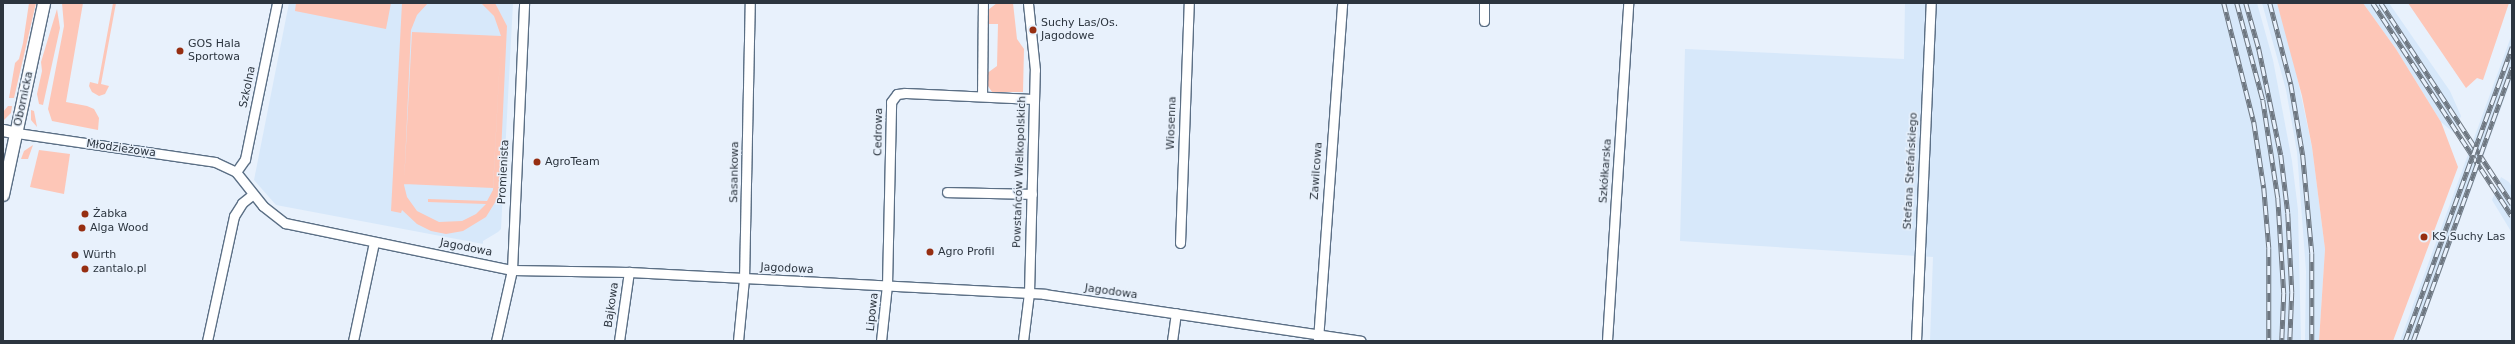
<!DOCTYPE html>
<html>
<head>
<meta charset="utf-8">
<style>
  body { margin:0 }
  #map { position:relative; width:2515px; height:344px; overflow:hidden; background:#e8f1fc; font-family:"DejaVu Sans",sans-serif }
  div>[style] { position:absolute }
  .built>* { inset:0; background:#d7e8fa }
  .green>* { inset:0; background:#fdc6b7 }
  .roads { filter:drop-shadow(1px 0 #5b6f85) drop-shadow(-1px 0 #5b6f85) drop-shadow(0 1px #5b6f85) drop-shadow(0 -1px #5b6f85) }
  .minor>* { height:9px; margin:-4.5px; padding:0 4.5px; transform-origin:4.5px; border-radius:4.5px; background:#fff }
  .tertiary>* { height:11px; margin:-5.5px; padding:0 5.5px; transform-origin:5.5px; border-radius:5.5px; background:#fff }
  .secondary>* { height:12px; margin:-6px; padding:0 6px; transform-origin:6px; border-radius:6px; background:#fff }
  .rail>* { height:4.5px; margin-top:-2.25px; transform-origin:0; background:repeating-linear-gradient(90deg,#e8f1fc 0 9px,#6e7781 0 18px); box-sizing:border-box; border-block:1px solid #6e7781 }
  .dots>* { width:11px; height:11px; translate:-50% -50%; box-sizing:border-box; border:2px solid #e8f1fc; border-radius:50% }
  span { translate:-50% -50%; white-space:nowrap; text-align:center; line-height:1.15; -webkit-text-stroke:3px #e8f1fc; paint-order:stroke }
  .poi-label { font-size:11px; color:#2c353f }
  .left { translate:0 -50%; text-align:left }
  .street-label { font-size:11px; color:#2c353f }
  .frame { position:absolute; inset:0; border:4px solid #2c353f; pointer-events:none }
</style>
</head>
<body>
<div id="map">
  <div class="built">
    <i style="clip-path:polygon(289px 3px,513px 3px,501px 229px,498px 232px,483px 241px,483px 244px,276px 205px,254px 180px)"></i>
    <i style="clip-path:polygon(1905px 3px,2257px 3px,2273px 60px,2292px 161px,2298px 210px,2301px 341px,1930px 341px,1933px 257px,1680px 241px,1685px 49px,1904px 59px)"></i>
    <i style="clip-path:polygon(2262px 3px,2277px 3px,2292px 53px,2312px 147px,2325px 249px,2319px 341px,2305px 341px,2306px 271px,2297px 152px,2286px 90px)"></i>
    <i style="clip-path:polygon(2363px 3px,2389px 3px,2450px 91px,2461px 116px,2454px 133px,2441px 122px,2396px 49px)"></i>
    <i style="clip-path:polygon(2512px 34px,2512px 78px,2509px 86px,2416px 341px,2400px 341px)"></i>
    <i style="clip-path:polygon(2501px 177px,2509px 182px,2512px 187px,2512px 233px,2492px 200px)"></i>
  </div>
  <div class="green">
    <i style="clip-path:polygon(29px 3px,36px 3px,14px 98px,9px 98px,15px 63px,19px 59px,23px 43px)"></i>
    <i style="clip-path:polygon(62px 3px,83px 3px,66px 102px,87px 106px,94px 109px,99px 118px,98px 130px,52px 121px,48px 109px,64px 26px)"></i>
    <i style="clip-path:polygon(113px 3px,116px 3px,101px 84px,109px 86px,105px 94px,99px 96px,92px 92px,89px 86px,90px 82px,98px 84px)"></i>
    <i style="clip-path:polygon(296px 3px,391px 3px,386px 29px,295px 11px)"></i>
    <i style="clip-path:polygon(402px 3px,428px 3px,417px 15px,411px 30px,404px 185px,407px 197px,417px 211px,439px 222px,462px 221px,476px 214px,486px 204px,428px 202px,428px 199px,487px 201px,493px 190px,501px 38px,493px 188px,404px 184px,412px 32px,501px 36px,494px 16px,481px 3px,495px 3px,507px 26px,499px 196px,486px 217px,463px 231px,446px 234px,431px 231px,417px 224px,402px 210px,401px 213px,391px 211px)"></i>
    <i style="clip-path:polygon(997px 3px,1013px 3px,1017px 39px,1024px 49px,1023px 92px,992px 92px,986px 83px,986px 74px,997px 66px,998px 24px,987px 24px,988px 10px)"></i>
    <i style="clip-path:polygon(2277px 3px,2363px 3px,2396px 49px,2441px 122px,2458px 167px,2393px 341px,2319px 341px,2325px 249px,2312px 147px,2302px 96px)"></i>
    <i style="clip-path:polygon(2408px 3px,2509px 3px,2483px 80px,2477px 78px,2466px 88px)"></i>
    <i style="clip-path:polygon(57px 9px,60px 28px,43px 105px,39px 104px,37px 94px,42px 71px,41px 62px)"></i>
    <i style="clip-path:polygon(8px 106px,12px 106px,11px 113px,3px 121px,3px 112px)"></i>
    <i style="clip-path:polygon(31px 110px,34px 111px,37px 127px,31px 120px)"></i>
    <i style="clip-path:polygon(33px 145px,28px 159px,21px 159px,24px 151px)"></i>
    <i style="clip-path:polygon(39px 150px,70px 154px,64px 194px,30px 187px)"></i>
  </div>
  <div class="roads">
    <div class="minor">
      <i style="left:1484px;top:21px;width:18px;rotate:-90deg"></i>
      <i style="left:982px;top:96px;width:93px;rotate:-89.4deg"></i>
      <i style="left:17px;top:133px;width:200px;rotate:8.3deg"></i>
      <i style="left:215px;top:162px;width:23px;rotate:25deg"></i>
      <i style="left:236px;top:172px;width:43px;rotate:51.5deg"></i>
      <i style="left:263px;top:206px;width:28px;rotate:38deg"></i>
      <i style="left:285px;top:223px;width:232px;rotate:11.7deg"></i>
      <i style="left:512px;top:270px;width:117px;rotate:1deg"></i>
      <i style="left:629px;top:272px;width:416px;rotate:3deg"></i>
      <i style="left:1044px;top:294px;width:320px;rotate:8.4deg"></i>
      <i style="left:236px;top:172px;width:16px;rotate:-55deg"></i>
      <i style="left:245px;top:159px;width:159px;rotate:-78.4deg"></i>
      <i style="left:947px;top:192px;width:85px;rotate:1.3deg"></i>
      <i style="left:1180px;top:243px;width:240px;rotate:-87.9deg"></i>
      <i style="left:1318px;top:340px;width:338px;rotate:-85.9deg"></i>
      <i style="left:207px;top:341px;width:128px;rotate:-77.8deg"></i>
      <i style="left:234px;top:216px;width:15px;rotate:-58deg"></i>
      <i style="left:242px;top:203px;width:14px;rotate:-39deg"></i>
      <i style="left:353px;top:341px;width:101px;rotate:-78deg"></i>
      <i style="left:496px;top:341px;width:73px;rotate:-77.3deg"></i>
      <i style="left:512px;top:270px;width:267px;rotate:-87.4deg"></i>
      <i style="left:619px;top:341px;width:70px;rotate:-81.8deg"></i>
      <i style="left:738px;top:341px;width:62px;rotate:-84.5deg"></i>
      <i style="left:744px;top:279px;width:276px;rotate:-88.8deg"></i>
      <i style="left:881px;top:341px;width:56px;rotate:-83.9deg"></i>
      <i style="left:887px;top:285px;width:183px;rotate:-88.7deg"></i>
      <i style="left:891px;top:102px;width:10px;rotate:-53deg"></i>
      <i style="left:897px;top:94px;width:8px;rotate:-7deg"></i>
      <i style="left:905px;top:93px;width:129px;rotate:2.7deg"></i>
      <i style="left:1023px;top:341px;width:48px;rotate:-82.9deg"></i>
      <i style="left:1029px;top:293px;width:223px;rotate:-88.5deg"></i>
      <i style="left:1035px;top:70px;width:67px;rotate:-96deg"></i>
      <i style="left:1172px;top:341px;width:28px;rotate:-82deg"></i>
      <i style="left:1607px;top:341px;width:339px;rotate:-86.4deg"></i>
      <i style="left:1916px;top:341px;width:338px;rotate:-87.5deg"></i>
    </div>
    <div class="tertiary">
      <i style="left:3px;top:130px;width:14px;rotate:12deg"></i>
    </div>
    <div class="secondary">
      <i style="left:3px;top:195px;width:196px;rotate:-77.9deg"></i>
    </div>
  </div>
  <div class="rail">
    <i style="left:2224px;top:3px;width:123px;rotate:75.9deg"></i>
    <i style="left:2254px;top:122px;width:67px;rotate:81.4deg"></i>
    <i style="left:2264px;top:188px;width:60px;rotate:85.2deg"></i>
    <i style="left:2269px;top:248px;width:93px;rotate:90deg"></i>
    <i style="left:2237px;top:3px;width:100px;rotate:75deg"></i>
    <i style="left:2263px;top:100px;width:99px;rotate:81.3deg"></i>
    <i style="left:2278px;top:198px;width:95px;rotate:86.4deg"></i>
    <i style="left:2284px;top:293px;width:48px;rotate:92.4deg"></i>
    <i style="left:2246px;top:3px;width:48px;rotate:74.2deg"></i>
    <i style="left:2259px;top:49px;width:108px;rotate:78.3deg"></i>
    <i style="left:2281px;top:155px;width:58px;rotate:83.1deg"></i>
    <i style="left:2288px;top:213px;width:79px;rotate:87.1deg"></i>
    <i style="left:2292px;top:292px;width:49px;rotate:92.3deg"></i>
    <i style="left:2270px;top:3px;width:84px;rotate:75.5deg"></i>
    <i style="left:2291px;top:84px;width:73px;rotate:80.5deg"></i>
    <i style="left:2303px;top:156px;width:97px;rotate:84.7deg"></i>
    <i style="left:2312px;top:253px;width:88px;rotate:90deg"></i>
    <i style="left:2373px;top:3px;width:254px;rotate:56.9deg"></i>
    <i style="left:2381px;top:3px;width:240px;rotate:56.9deg"></i>
    <i style="left:2405px;top:341px;width:313px;rotate:-70deg"></i>
    <i style="left:2413px;top:341px;width:291px;rotate:-70.1deg"></i>
  </div>
  <div class="dots">
    <i style="left:1033px;top:30px;background:#962e11"></i>
    <i style="left:180px;top:51px;background:#962e11"></i>
    <i style="left:537px;top:162px;background:#962e11"></i>
    <i style="left:85px;top:214px;background:#962e11"></i>
    <i style="left:82px;top:228px;background:#962e11"></i>
    <i style="left:2424px;top:237px;background:#962e11"></i>
    <i style="left:930px;top:252px;background:#962e11"></i>
    <i style="left:75px;top:255px;background:#962e11"></i>
    <i style="left:85px;top:269px;background:#962e11"></i>
  </div>
  <div class="poi-label">
    <span class="left" style="left:1041px;top:30px">Suchy Las/Os.<br>Jagodowe</span>
    <span class="left" style="left:188px;top:51px">GOS Hala<br>Sportowa</span>
    <span class="left" style="left:545px;top:162px">AgroTeam</span>
    <span class="left" style="left:93px;top:214px">Żabka</span>
    <span class="left" style="left:90px;top:228px">Alga Wood</span>
    <span class="left" style="left:2432px;top:237px">KS Suchy Las</span>
    <span class="left" style="left:938px;top:252px">Agro Profil</span>
    <span class="left" style="left:83px;top:255px">Würth</span>
    <span class="left" style="left:93px;top:269px">zantalo.pl</span>
  </div>
  <div class="street-label">
    <span style="left:248px;top:87px;rotate:-78deg">Szkolna</span>
    <span style="left:24px;top:99px;rotate:-78deg">Obornicka</span>
    <span style="left:1172px;top:123px;rotate:-88deg">Wiosenna</span>
    <span style="left:879px;top:132px;rotate:-89deg">Cedrowa</span>
    <span style="left:121px;top:149px;rotate:8deg">Młodzieżowa</span>
    <span style="left:1317px;top:171px;rotate:-86deg">Zawilcowa</span>
    <span style="left:1606px;top:171px;rotate:-86deg">Szkółkarska</span>
    <span style="left:1911px;top:171px;rotate:-87deg">Stefana Stefańskiego</span>
    <span style="left:504px;top:172px;rotate:-87deg">Promienista</span>
    <span style="left:735px;top:172px;rotate:-89deg">Sasankowa</span>
    <span style="left:1020px;top:172px;rotate:-88deg">Powstańców Wielkopolskich</span>
    <span style="left:466px;top:248px;rotate:11deg">Jagodowa</span>
    <span style="left:787px;top:269px;rotate:3deg">Jagodowa</span>
    <span style="left:1111px;top:292px;rotate:8deg">Jagodowa</span>
    <span style="left:612px;top:305px;rotate:-82deg">Bajkowa</span>
    <span style="left:873px;top:312px;rotate:-84deg">Lipowa</span>
  </div>
  <div class="frame"></div>
</div>
</body>
</html>
